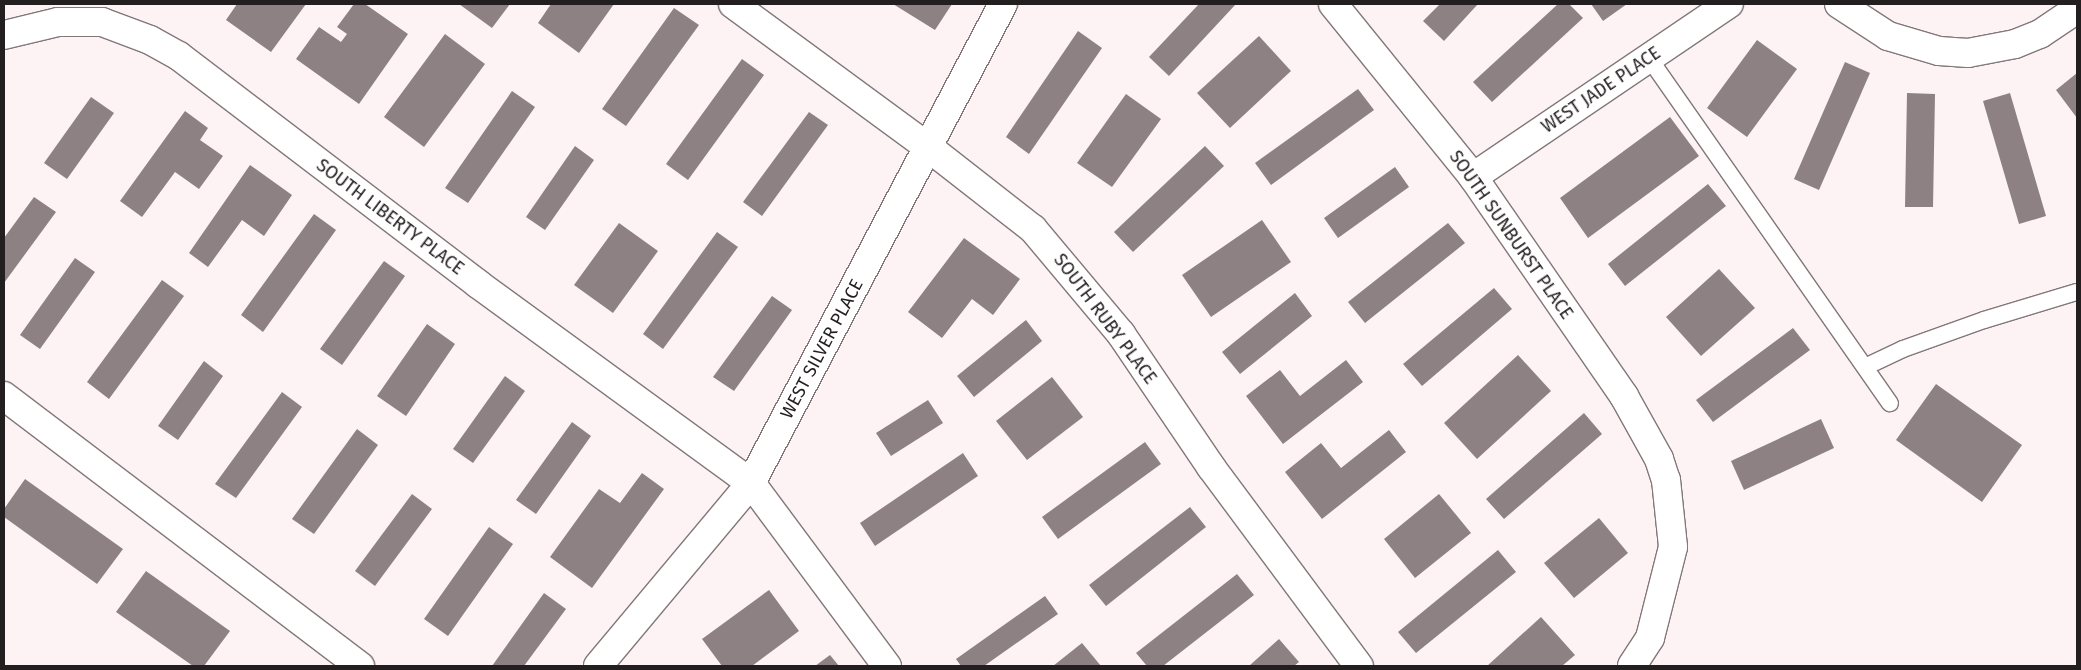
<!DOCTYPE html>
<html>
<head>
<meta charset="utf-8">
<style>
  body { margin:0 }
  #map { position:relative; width:2081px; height:670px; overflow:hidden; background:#fdf3f4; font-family:"Fira Sans",sans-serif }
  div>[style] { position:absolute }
  .building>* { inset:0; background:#8d8183 }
  .roads { filter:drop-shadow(1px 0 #837879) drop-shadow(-1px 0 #837879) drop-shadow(0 1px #837879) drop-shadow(0 -1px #837879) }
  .service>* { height:16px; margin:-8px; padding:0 8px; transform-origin:8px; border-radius:8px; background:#fff }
  .minor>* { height:28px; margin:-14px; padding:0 14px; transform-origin:14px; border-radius:14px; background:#fff }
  span { translate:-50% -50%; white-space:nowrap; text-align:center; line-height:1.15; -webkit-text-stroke:4px #fff; paint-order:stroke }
  .street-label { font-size:18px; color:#231e1f }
  .frame { position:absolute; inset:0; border:5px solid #231e1f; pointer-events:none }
</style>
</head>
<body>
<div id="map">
  <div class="building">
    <i style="clip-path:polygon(237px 4px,306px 4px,271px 52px,226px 20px)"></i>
    <i style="clip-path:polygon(354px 4px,365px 4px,408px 34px,359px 104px,296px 59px,319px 27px,341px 42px,347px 34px,337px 27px)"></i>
    <i style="clip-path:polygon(459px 4px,510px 4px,492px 28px)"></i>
    <i style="clip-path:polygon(551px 4px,614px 4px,579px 53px,538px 23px)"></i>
    <i style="clip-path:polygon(893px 4px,952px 4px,935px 30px)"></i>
    <i style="clip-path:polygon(1199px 4px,1236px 4px,1169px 76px,1149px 57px)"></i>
    <i style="clip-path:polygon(1440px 4px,1478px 4px,1444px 41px,1423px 21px)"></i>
    <i style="clip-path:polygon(1558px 4px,1569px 4px,1583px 18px,1492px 102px,1473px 82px)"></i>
    <i style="clip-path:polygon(1591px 4px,1627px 4px,1603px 21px)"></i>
    <i style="clip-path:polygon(674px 8px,699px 25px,626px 126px,602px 109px)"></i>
    <i style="clip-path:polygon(1078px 31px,1102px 48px,1029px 154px,1006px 137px)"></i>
    <i style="clip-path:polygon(445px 34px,485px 64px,424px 147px,384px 117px)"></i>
    <i style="clip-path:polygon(1259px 36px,1291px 71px,1230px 128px,1197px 93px)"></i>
    <i style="clip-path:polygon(1757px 40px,1797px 69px,1747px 137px,1707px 108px)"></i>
    <i style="clip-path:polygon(742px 59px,764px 75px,688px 180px,666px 164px)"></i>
    <i style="clip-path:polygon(1845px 62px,1870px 73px,1819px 190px,1794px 179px)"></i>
    <i style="clip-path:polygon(2077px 73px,2077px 118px,2056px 90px)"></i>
    <i style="clip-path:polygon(1358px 89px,1374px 110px,1271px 185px,1255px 163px)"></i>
    <i style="clip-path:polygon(512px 91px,535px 107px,468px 203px,445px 188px)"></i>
    <i style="clip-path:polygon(1907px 93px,1935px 94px,1933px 207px,1905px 207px)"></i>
    <i style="clip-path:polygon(2010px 93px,2046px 216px,2019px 224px,1983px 101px)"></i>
    <i style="clip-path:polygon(1126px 94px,1161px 119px,1112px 187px,1077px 163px)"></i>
    <i style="clip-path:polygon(91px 97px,114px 113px,67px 179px,44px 163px)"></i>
    <i style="clip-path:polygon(185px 111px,208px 128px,200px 140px,223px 156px,199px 189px,175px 172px,142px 217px,120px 201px)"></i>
    <i style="clip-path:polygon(809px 112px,828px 125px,762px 216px,743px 202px)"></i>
    <i style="clip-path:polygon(1670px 117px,1699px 156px,1588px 238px,1560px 198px)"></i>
    <i style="clip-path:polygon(575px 146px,594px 160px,545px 230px,526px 217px)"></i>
    <i style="clip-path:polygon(1205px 146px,1224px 166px,1133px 252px,1114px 232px)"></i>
    <i style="clip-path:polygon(250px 165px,292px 195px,264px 236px,242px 220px,208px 267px,189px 253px)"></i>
    <i style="clip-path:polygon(1395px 167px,1409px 187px,1338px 238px,1324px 218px)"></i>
    <i style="clip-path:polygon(1708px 184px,1726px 206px,1625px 286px,1608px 264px)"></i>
    <i style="clip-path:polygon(34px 197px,56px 212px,4px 283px,4px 238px)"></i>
    <i style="clip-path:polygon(314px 214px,336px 230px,263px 332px,241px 315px)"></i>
    <i style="clip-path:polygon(1262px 220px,1291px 262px,1211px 317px,1182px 275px)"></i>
    <i style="clip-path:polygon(619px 223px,658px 251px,613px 313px,574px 285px)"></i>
    <i style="clip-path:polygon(1448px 223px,1465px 243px,1365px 323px,1348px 302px)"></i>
    <i style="clip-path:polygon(717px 232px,738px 247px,663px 349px,643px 334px)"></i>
    <i style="clip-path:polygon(964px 238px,1020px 279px,993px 315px,972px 299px,942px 338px,908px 312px)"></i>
    <i style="clip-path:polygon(75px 258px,95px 272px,40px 349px,20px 335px)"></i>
    <i style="clip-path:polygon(384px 261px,405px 276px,342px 365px,320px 349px)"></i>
    <i style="clip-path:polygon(1719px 269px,1755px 308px,1701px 356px,1666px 317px)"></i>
    <i style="clip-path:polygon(162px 280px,184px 296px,109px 399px,87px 382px)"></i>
    <i style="clip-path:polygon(1494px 288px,1512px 309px,1422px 386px,1403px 364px)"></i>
    <i style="clip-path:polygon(1295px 293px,1312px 316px,1240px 374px,1222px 352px)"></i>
    <i style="clip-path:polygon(772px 296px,792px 310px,734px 391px,713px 377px)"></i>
    <i style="clip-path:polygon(1026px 320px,1042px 341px,974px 397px,957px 376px)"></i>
    <i style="clip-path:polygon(427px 324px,455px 344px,406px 416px,377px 396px)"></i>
    <i style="clip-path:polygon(1793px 328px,1810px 350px,1713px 422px,1696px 400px)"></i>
    <i style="clip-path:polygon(1518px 355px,1551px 391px,1477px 459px,1444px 423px)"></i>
    <i style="clip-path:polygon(1346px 360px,1363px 382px,1283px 444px,1246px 396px,1280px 370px,1300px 396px)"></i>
    <i style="clip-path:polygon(204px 361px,223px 376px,178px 440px,158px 426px)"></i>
    <i style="clip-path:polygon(505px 376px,525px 391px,473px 463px,453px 449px)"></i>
    <i style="clip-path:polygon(1052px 377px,1083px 417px,1027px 460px,996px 421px)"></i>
    <i style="clip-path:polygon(1936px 384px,2022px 445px,1982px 502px,1896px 440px)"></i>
    <i style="clip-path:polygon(282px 392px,302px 407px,236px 498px,215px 484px)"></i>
    <i style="clip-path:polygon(928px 400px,943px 423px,891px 456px,876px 433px)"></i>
    <i style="clip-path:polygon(1584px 413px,1602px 434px,1504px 519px,1486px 499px)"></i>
    <i style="clip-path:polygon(1821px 419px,1834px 448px,1744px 490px,1731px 461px)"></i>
    <i style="clip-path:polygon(572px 422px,591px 436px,536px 514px,516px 500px)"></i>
    <i style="clip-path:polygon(357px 429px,378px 445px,314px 534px,292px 519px)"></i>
    <i style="clip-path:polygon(1389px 430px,1406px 452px,1322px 519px,1285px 472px,1321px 443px,1341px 468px)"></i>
    <i style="clip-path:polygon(1145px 442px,1161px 464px,1058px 539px,1042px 517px)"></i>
    <i style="clip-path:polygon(963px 453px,978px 476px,875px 546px,860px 523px)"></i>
    <i style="clip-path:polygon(642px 473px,664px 489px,592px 588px,550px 557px,599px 489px,620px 503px)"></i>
    <i style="clip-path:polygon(25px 479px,123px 549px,97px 584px,4px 517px,4px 509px)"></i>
    <i style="clip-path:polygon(412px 494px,432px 509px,375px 586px,355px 571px)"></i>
    <i style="clip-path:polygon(1439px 494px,1471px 533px,1415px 578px,1384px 539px)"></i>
    <i style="clip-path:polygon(1190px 507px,1206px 527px,1106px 606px,1089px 585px)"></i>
    <i style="clip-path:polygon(1599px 518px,1628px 553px,1574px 598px,1544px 563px)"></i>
    <i style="clip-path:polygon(489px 527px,513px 544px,448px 636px,424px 619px)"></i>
    <i style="clip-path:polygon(1498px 550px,1516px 572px,1416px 653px,1398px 632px)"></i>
    <i style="clip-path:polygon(146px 571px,230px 631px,204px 666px,193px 666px,116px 612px)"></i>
    <i style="clip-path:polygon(1237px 574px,1254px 595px,1163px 666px,1147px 666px,1136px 653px)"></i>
    <i style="clip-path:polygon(769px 590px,799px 631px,752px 666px,722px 666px,702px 639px)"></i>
    <i style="clip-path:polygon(544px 593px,566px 609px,524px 666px,492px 666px)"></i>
    <i style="clip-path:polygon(1045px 596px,1058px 614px,984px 666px,961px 666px,956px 659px)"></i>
    <i style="clip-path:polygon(1541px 617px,1575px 655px,1562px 666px,1487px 666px)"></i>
    <i style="clip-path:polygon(1279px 639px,1299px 662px,1294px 666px,1249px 666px)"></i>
    <i style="clip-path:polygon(1082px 643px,1101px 666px,1053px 666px)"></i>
    <i style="clip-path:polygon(830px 655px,839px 666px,815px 666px)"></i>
  </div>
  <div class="roads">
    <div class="service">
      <i style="left:1649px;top:58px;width:421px;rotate:55.1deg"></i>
      <i style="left:1865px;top:367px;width:42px;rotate:-25.3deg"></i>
      <i style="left:1903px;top:349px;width:86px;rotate:-19.7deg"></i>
      <i style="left:1984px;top:320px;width:97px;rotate:-16.8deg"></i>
    </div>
    <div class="minor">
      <i style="left:733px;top:4px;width:242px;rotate:36.3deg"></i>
      <i style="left:928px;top:147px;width:133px;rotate:38deg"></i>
      <i style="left:1033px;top:229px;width:137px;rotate:50deg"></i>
      <i style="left:1121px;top:334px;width:161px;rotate:55.9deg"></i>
      <i style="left:1211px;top:467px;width:248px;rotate:53.4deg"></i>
      <i style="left:1333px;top:4px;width:223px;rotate:51deg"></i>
      <i style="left:1473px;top:177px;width:266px;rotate:55.4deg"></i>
      <i style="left:1624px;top:396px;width:72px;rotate:60.9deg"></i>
      <i style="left:1659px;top:459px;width:22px;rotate:72deg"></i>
      <i style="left:1666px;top:480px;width:67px;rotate:84deg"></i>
      <i style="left:1673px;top:547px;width:94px;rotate:104.2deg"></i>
      <i style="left:1650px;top:638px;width:33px;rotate:123deg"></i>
      <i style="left:1839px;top:4px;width:59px;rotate:33.1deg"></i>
      <i style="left:1888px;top:36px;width:53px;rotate:16.4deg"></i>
      <i style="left:1939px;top:51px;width:29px;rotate:4deg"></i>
      <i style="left:1968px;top:53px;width:48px;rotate:-10.8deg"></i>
      <i style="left:2015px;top:44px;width:27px;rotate:-22deg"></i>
      <i style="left:2040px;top:34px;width:45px;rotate:-34deg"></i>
      <i style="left:4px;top:35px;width:56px;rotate:-13.5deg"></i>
      <i style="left:58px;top:22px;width:44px"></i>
      <i style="left:102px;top:22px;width:51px;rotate:20.6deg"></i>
      <i style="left:150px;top:40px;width:33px;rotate:29deg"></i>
      <i style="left:179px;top:56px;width:376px;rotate:37.3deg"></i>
      <i style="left:478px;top:284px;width:338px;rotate:36.1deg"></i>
      <i style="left:751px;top:483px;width:228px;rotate:53.4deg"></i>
      <i style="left:1473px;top:177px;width:309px;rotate:-34.1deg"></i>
      <i style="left:4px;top:396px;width:447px;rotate:37.2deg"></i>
      <i style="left:598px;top:666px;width:239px;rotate:-50.1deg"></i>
      <i style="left:751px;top:483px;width:541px;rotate:-62.25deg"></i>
    </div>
  </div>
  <div class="street-label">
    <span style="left:1601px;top:90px;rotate:-34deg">WEST JADE PLACE</span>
    <span style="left:390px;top:217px;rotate:37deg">SOUTH LIBERTY PLACE</span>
    <span style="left:1511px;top:235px;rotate:55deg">SOUTH SUNBURST PLACE</span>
    <span style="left:1105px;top:319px;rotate:53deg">SOUTH RUBY PLACE</span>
    <span style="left:822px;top:349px;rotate:-62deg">WEST SILVER PLACE</span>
  </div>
  <div class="frame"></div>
</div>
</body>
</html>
